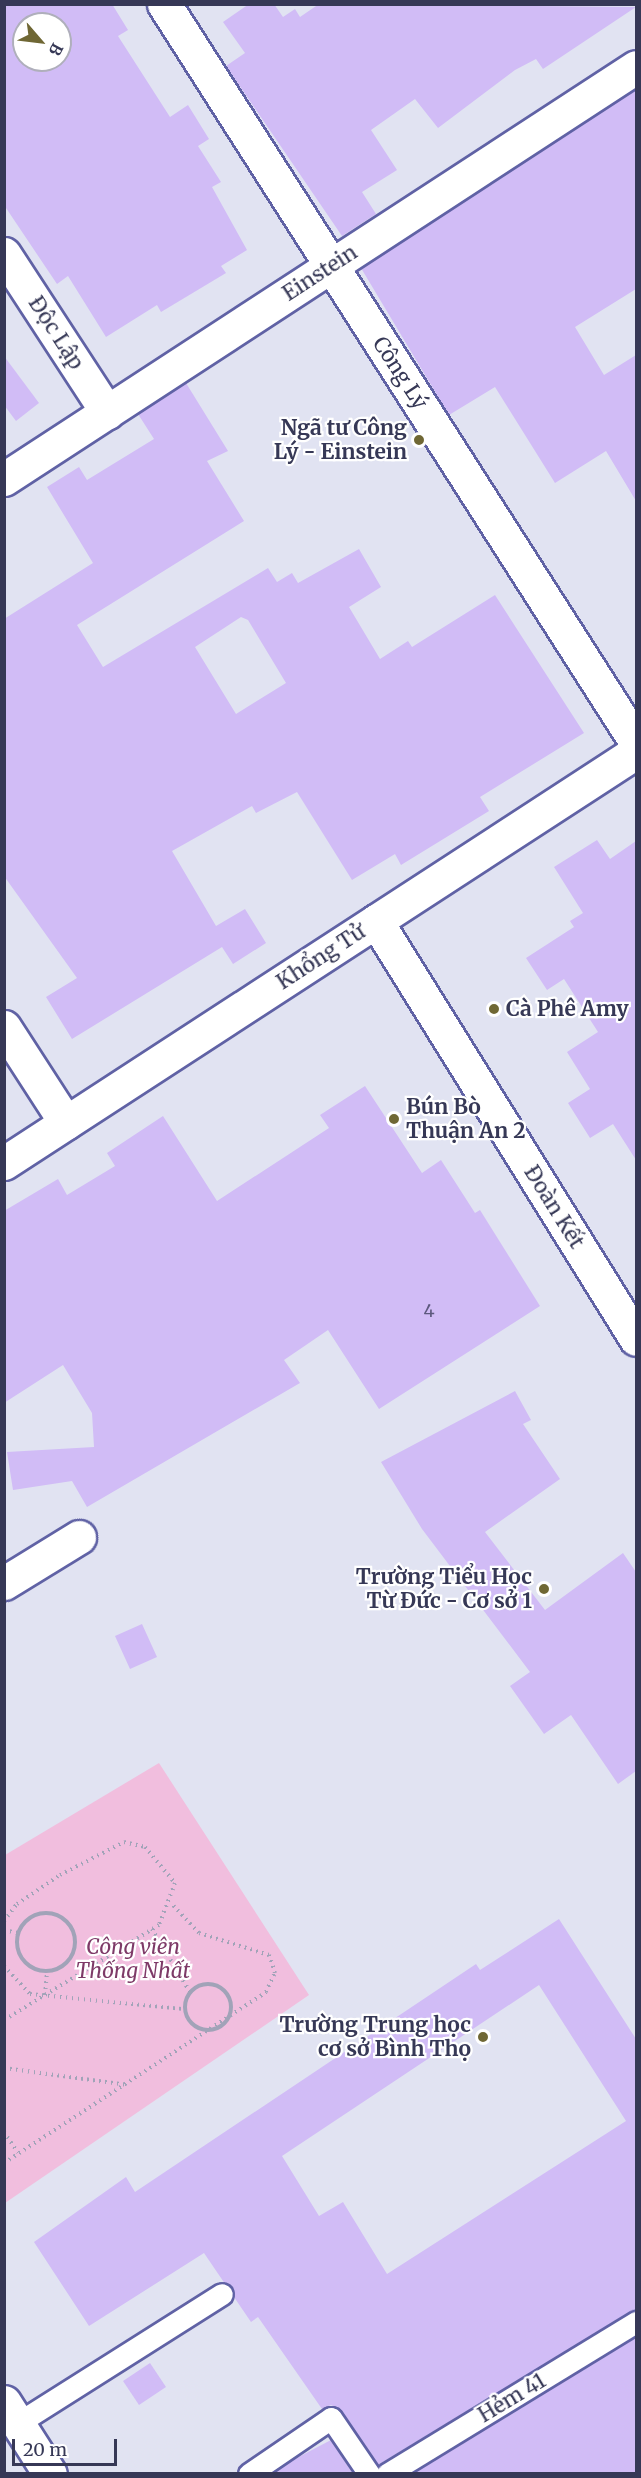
<!DOCTYPE html>
<html>
<head>
<meta charset="utf-8">
<style>
  body { margin:0 }
  #map { position:relative; width:641px; height:2478px; overflow:hidden; background:#e1e3f2; font-family:Merriweather,serif }
  div>[style] { position:absolute }
  .green>* { inset:0; background:#f1bede }
  .building>* { inset:0; background:#d1bcf6 }
  .path>* { height:4px; margin-top:-2px; transform-origin:0; background:repeating-linear-gradient(90deg,#a1a3b8 0 1.5px,transparent 0 6px) }
  .path>.ring { margin:-2px; padding:0; box-sizing:content-box; background:none; border:4px solid #a1a3b8; border-radius:50% }
  .roads { filter:drop-shadow(2px 0 #6062a5) drop-shadow(-2px 0 #6062a5) drop-shadow(0 2px #6062a5) drop-shadow(0 -2px #6062a5) }
  .service>* { height:21px; margin:-10.5px; padding:0 10.5px; transform-origin:10.5px; border-radius:10.5px; background:#fff }
  .minor>* { height:33px; margin:-16.5px; padding:0 16.5px; transform-origin:16.5px; border-radius:16.5px; background:#fff }
  .tertiary>* { height:33px; margin:-16.5px; padding:0 16.5px; transform-origin:16.5px; border-radius:16.5px; background:#fff }
  .dots>* { width:16px; height:16px; translate:-50% -50%; box-sizing:border-box; border:3px solid #fff; border-radius:50% }
  span { translate:-50% -50%; white-space:nowrap; text-align:center; line-height:1.15; -webkit-text-stroke:4.5px #fff; paint-order:stroke }
  .number-label { font-size:18px; color:#5d597e }
  .number-label span { -webkit-text-stroke-width:0 }
  .street-label { font-size:21px; color:#363856 }
  .poi-label { font-size:21px; color:#363856; font-weight:700 }
  .right { translate:-100% -50%; text-align:right }
  .left { translate:0 -50%; text-align:left }
  .park-label { font-size:21px; color:#7e3a68; font-style:italic }
  .frame { position:absolute; inset:0; border:6px solid #363856; pointer-events:none }
  .north { position:absolute; left:12px; top:12px; width:60px; height:60px; box-sizing:border-box; background:#fff; border:2px solid #afafbb; border-radius:50%; rotate:118deg; font-size:16px; font-weight:700; line-height:24px; text-align:center; color:#363856 }
  .north::after { content:''; display:block; margin:auto; width:21px; height:27px; background:#6f6734; clip-path:polygon(50% 0,100% 100%,50% 72%,0 100%) }
  .scale { position:absolute; left:12px; top:2439px; width:105px; height:27px; box-sizing:border-box; border:3px solid #363856; border-top:0; padding-left:8px; font-size:18px; line-height:21px; white-space:nowrap; color:#363856; -webkit-text-stroke:4px #fff; paint-order:stroke }
</style>
</head>
<body>
<div id="map">
  <div class="green">
    <i style="clip-path:polygon(159px 1763px,309px 1995px,5px 2203px,5px 1855px)"></i>
  </div>
  <div class="building">
    <i style="clip-path:polygon(evenodd,4px 4px,112px 4px,128px 30px,118px 36px,170px 117px,188px 105px,209px 139px,198px 146px,221px 182px,212px 187px,247px 250px,221px 266px,226px 273px,161px 312px,157px 305px,106px 337px,68px 276px,57px 284px,4px 205px,4px 4px,24px 24px,60px 24px,60px 60px,24px 60px,24px 24px)"></i>
    <i style="clip-path:polygon(249px 4px,274px 4px,283px 17px,295px 9px,300px 17px,319px 4px,636px 7px,543px 69px,536px 59px,515px 70px,438px 128px,415px 99px,371px 130px,397px 170px,362px 192px,376px 214px,342px 236px,226px 66px,245px 53px,223px 22px)"></i>
    <i style="clip-path:polygon(636px 89px,636px 289px,575px 327px,604px 375px,636px 355px,636px 501px,606px 451px,555px 483px,495px 387px,449px 415px,361px 268px)"></i>
    <i style="clip-path:polygon(4px 356px,39px 403px,16px 421px,4px 405px)"></i>
    <i style="clip-path:polygon(evenodd,186px 383px,228px 451px,207px 461px,244px 521px,77px 625px,103px 667px,268px 568px,277px 582px,292px 573px,298px 583px,359px 549px,381px 587px,349px 607px,380px 659px,408px 641px,412px 647px,495px 595px,584px 733px,480px 797px,489px 811px,401px 865px,395px 854px,352px 880px,297px 792px,256px 813px,252px 806px,172px 851px,216px 926px,245px 909px,266px 943px,233px 964px,222px 947px,72px 1039px,46px 997px,77px 978px,4px 876px,4px 619px,93px 563px,47px 487px,79px 467px,87px 480px,154px 439px,138px 414px,186px 383px,241px 617px,248px 620px,286px 683px,236px 714px,195px 647px,241px 617px)"></i>
    <i style="clip-path:polygon(597px 840px,610px 859px,636px 841px,636px 1160px,613px 1124px,590px 1138px,568px 1103px,590px 1089px,567px 1052px,598px 1032px,564px 979px,547px 990px,526px 958px,574px 927px,570px 921px,583px 913px,554px 867px)"></i>
    <i style="clip-path:polygon(365px 1086px,422px 1173px,441px 1160px,475px 1213px,480px 1210px,540px 1306px,379px 1409px,328px 1330px,284px 1360px,300px 1383px,87px 1507px,72px 1481px,13px 1490px,7px 1452px,94px 1447px,92px 1413px,63px 1365px,4px 1403px,4px 1211px,58px 1179px,67px 1195px,115px 1166px,107px 1153px,163px 1116px,217px 1201px,329px 1128px,320px 1115px)"></i>
    <i style="clip-path:polygon(515px 1391px,531px 1420px,523px 1424px,560px 1479px,485px 1532px,545px 1610px,623px 1553px,636px 1572px,636px 1771px,618px 1784px,571px 1715px,544px 1734px,510px 1686px,530px 1672px,422px 1529px,381px 1462px)"></i>
    <i style="clip-path:polygon(142px 1624px,157px 1657px,130px 1669px,115px 1636px)"></i>
    <i style="clip-path:polygon(evenodd,559px 1919px,636px 2039px,636px 2309px,378px 2465px,341px 2410px,331px 2405px,322px 2409px,258px 2317px,251px 2322px,204px 2253px,89px 2326px,34px 2242px,126px 2177px,135px 2192px,476px 1964px,480px 1970px,559px 1919px,539px 1985px,626px 2121px,387px 2274px,343px 2202px,319px 2216px,282px 2156px,539px 1985px)"></i>
    <i style="clip-path:polygon(636px 2337px,636px 2474px,412px 2474px)"></i>
    <i style="clip-path:polygon(150px 2363px,166px 2387px,139px 2405px,123px 2381px)"></i>
    <i style="clip-path:polygon(331px 2440px,353px 2474px,272px 2474px,291px 2461px)"></i>
  </div>
  <div class="path">
    <i class="ring" style="left:17px;top:1913px;width:54px;height:54px"></i>
    <i style="left:4px;top:1921px;width:21px;rotate:-53deg"></i>
    <i style="left:17px;top:1904px;width:52px;rotate:-34deg"></i>
    <i style="left:60px;top:1875px;width:72px;rotate:-27.3deg"></i>
    <i style="left:124px;top:1842px;width:22px;rotate:13deg"></i>
    <i style="left:145px;top:1847px;width:47px;rotate:50.2deg"></i>
    <i style="left:175px;top:1883px;width:45px;rotate:110.9deg"></i>
    <i style="left:159px;top:1925px;width:182px;rotate:148.5deg"></i>
    <i style="left:152px;top:1929px;width:74px;rotate:58.9deg"></i>
    <i style="left:4px;top:1930px;width:14px;rotate:12deg"></i>
    <i style="left:4px;top:1966px;width:38px;rotate:47deg"></i>
    <i style="left:30px;top:1994px;width:155px;rotate:5.6deg"></i>
    <i class="ring" style="left:185px;top:1984px;width:42px;height:42px"></i>
    <i style="left:45px;top:1995px;width:25px;rotate:-85deg"></i>
    <i style="left:4px;top:2068px;width:125px;rotate:7.8deg"></i>
    <i style="left:4px;top:2132px;width:25px;rotate:56deg"></i>
    <i style="left:4px;top:2163px;width:313px;rotate:-33.1deg"></i>
    <i style="left:266px;top:1992px;width:21px;rotate:-65deg"></i>
    <i style="left:275px;top:1973px;width:19px;rotate:-108deg"></i>
    <i style="left:269px;top:1955px;width:73px;rotate:-162.6deg"></i>
    <i style="left:199px;top:1933px;width:41px;rotate:-133deg"></i>
  </div>
  <div class="roads">
    <div class="service">
      <i style="left:18px;top:2423px;width:241px;rotate:-32.3deg"></i>
      <i style="left:249px;top:2474px;width:99px;rotate:-34.3deg"></i>
      <i style="left:331px;top:2418px;width:68px;rotate:55.8deg"></i>
      <i style="left:387px;top:2474px;width:292px;rotate:-31.4deg"></i>
    </div>
    <div class="minor">
      <i style="left:164px;top:4px;width:876px;rotate:57.4deg"></i>
      <i style="left:4px;top:254px;width:189px;rotate:56.9deg"></i>
      <i style="left:4px;top:479px;width:754px;rotate:-33.1deg"></i>
      <i style="left:376px;top:921px;width:492px;rotate:58.1deg"></i>
      <i style="left:4px;top:1027px;width:114px;rotate:57.1deg"></i>
      <i style="left:4px;top:1583px;width:88px;rotate:-31.5deg"></i>
    </div>
    <div class="tertiary">
      <i style="left:4px;top:1163px;width:754px;rotate:-33.04deg"></i>
      <i style="left:4px;top:2402px;width:85px;rotate:57.4deg"></i>
    </div>
  </div>
  <div class="dots">
    <i style="left:419px;top:440px;background:#6f6734"></i>
    <i style="left:494px;top:1009px;background:#6f6734"></i>
    <i style="left:394px;top:1119px;background:#6f6734"></i>
    <i style="left:544px;top:1589px;background:#6f6734"></i>
    <i style="left:483px;top:2037px;background:#6f6734"></i>
  </div>
  <div class="number-label">
    <span style="left:429px;top:1311px">4</span>
  </div>
  <div class="street-label">
    <span style="left:320px;top:273px;rotate:-33deg">Einstein</span>
    <span style="left:56px;top:333px;rotate:57deg">Độc Lập</span>
    <span style="left:400px;top:373px;rotate:57deg">Công Lý</span>
    <span style="left:321px;top:957px;rotate:-33deg">Khổng Tử</span>
    <span style="left:554px;top:1207px;rotate:58deg">Đoàn Kết</span>
    <span style="left:512px;top:2398px;rotate:-31deg">Hẻm 41</span>
  </div>
  <div class="poi-label">
    <span class="right" style="left:407px;top:440px">Ngã tư Công<br>Lý - Einstein</span>
    <span class="left" style="left:506px;top:1009px">Cà Phê Amy</span>
    <span class="left" style="left:406px;top:1119px">Bún Bò<br>Thuận An 2</span>
    <span class="right" style="left:532px;top:1589px">Trường Tiểu Học<br>Từ Đức - Cơ sở 1</span>
    <span class="right" style="left:471px;top:2037px">Trường Trung học<br>cơ sở Bình Thọ</span>
  </div>
  <div class="park-label">
    <span style="left:133px;top:1959px">Công viên<br>Thống Nhất</span>
  </div>
  <div class="frame"></div>
  <div class="north">B</div>
  <div class="scale">20 m</div>
</div>
</body>
</html>
